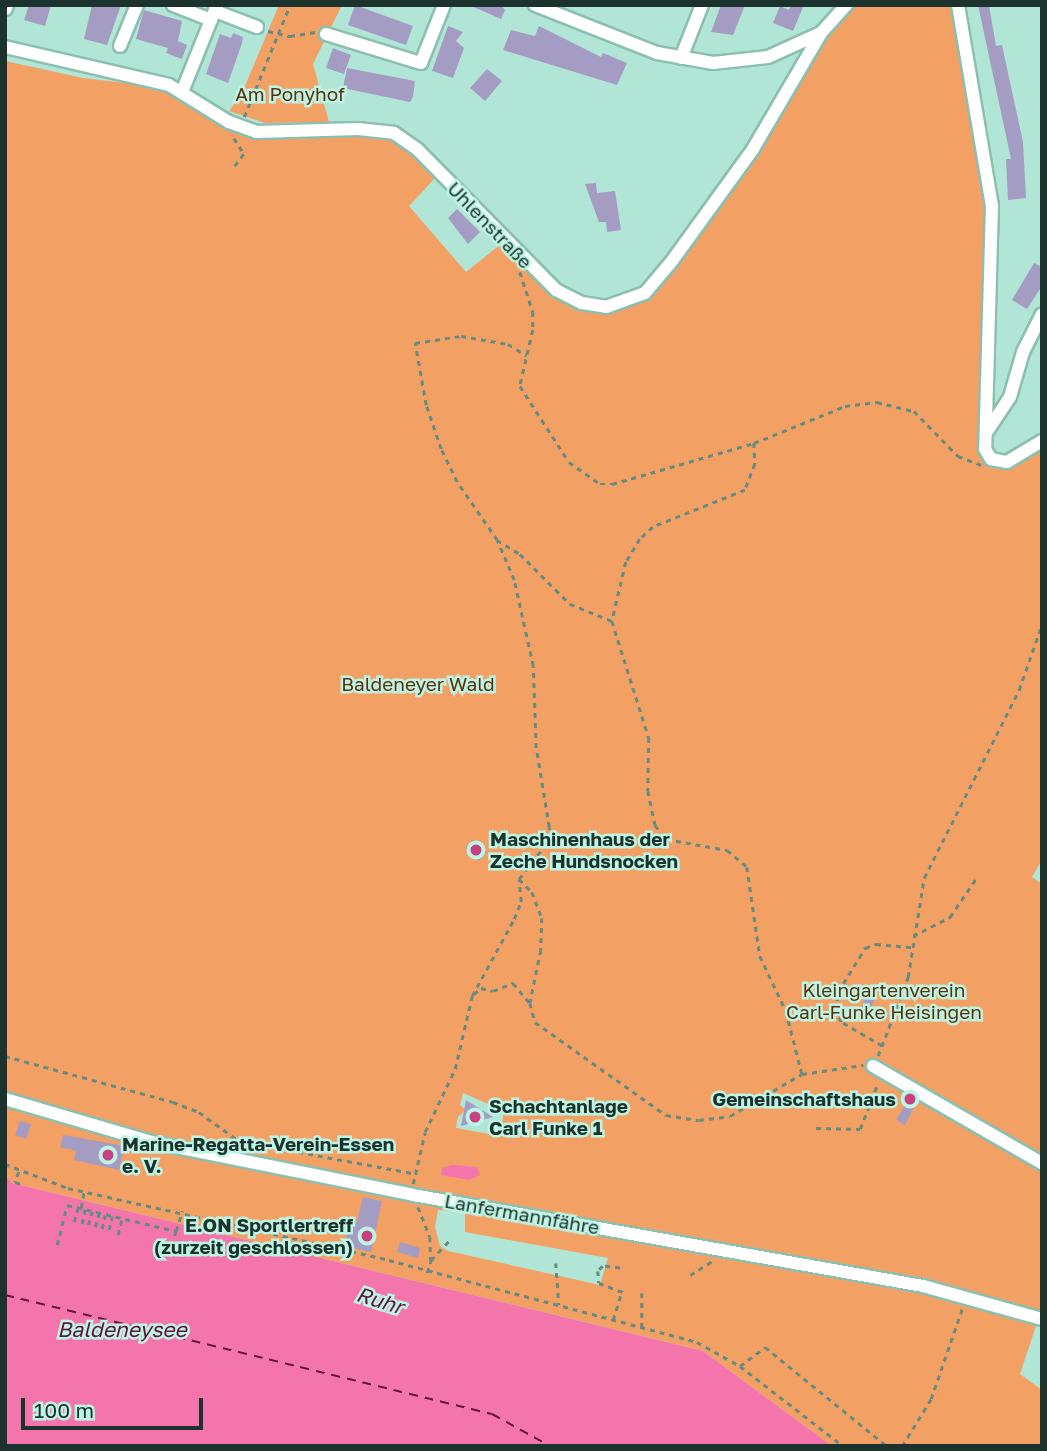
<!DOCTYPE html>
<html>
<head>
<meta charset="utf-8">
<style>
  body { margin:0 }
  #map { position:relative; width:1047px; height:1451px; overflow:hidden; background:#b1e6d7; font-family:"Golos Text",sans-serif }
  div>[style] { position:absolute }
  .green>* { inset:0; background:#f3a065 }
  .water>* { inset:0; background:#f475ab }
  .ferry>* { height:2px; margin-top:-1px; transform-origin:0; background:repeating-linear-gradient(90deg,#63143b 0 9px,transparent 0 16px) }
  .building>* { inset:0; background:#a59cc4 }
  .path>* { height:2.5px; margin-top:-1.25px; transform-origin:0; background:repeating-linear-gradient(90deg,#668c81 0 5px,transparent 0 10px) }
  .roads { filter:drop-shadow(2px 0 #8bbfb0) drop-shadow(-2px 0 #8bbfb0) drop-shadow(0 2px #8bbfb0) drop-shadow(0 -2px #8bbfb0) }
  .minor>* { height:12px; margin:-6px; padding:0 6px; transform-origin:6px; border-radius:6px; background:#fff }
  .major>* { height:14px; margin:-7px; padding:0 7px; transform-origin:7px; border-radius:7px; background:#fff }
  .dots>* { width:19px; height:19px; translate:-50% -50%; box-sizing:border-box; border:4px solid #bef4e4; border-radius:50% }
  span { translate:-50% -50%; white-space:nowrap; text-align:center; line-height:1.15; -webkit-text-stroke:5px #bef4e4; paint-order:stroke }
  .park-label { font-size:19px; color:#5b300c }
  .street-label { font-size:19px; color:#1c322c }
  .poi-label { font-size:19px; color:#1c322c; font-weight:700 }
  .left { translate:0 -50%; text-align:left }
  .right { translate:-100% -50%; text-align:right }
  .water-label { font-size:21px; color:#63143b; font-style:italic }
  .frame { position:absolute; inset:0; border:7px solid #1c322c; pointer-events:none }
  .scale { position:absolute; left:21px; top:1398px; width:182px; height:32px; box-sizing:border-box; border:4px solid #1c322c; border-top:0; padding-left:9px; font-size:21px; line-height:24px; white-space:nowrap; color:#1c322c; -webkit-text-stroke:5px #bef4e4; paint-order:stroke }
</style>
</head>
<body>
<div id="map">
  <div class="green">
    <i style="clip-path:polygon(279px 5px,342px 5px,313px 64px,329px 122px,265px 123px,229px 111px,242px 93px)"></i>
    <i style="clip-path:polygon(evenodd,850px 5px,956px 5px,986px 163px,990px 461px,1042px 443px,1042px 860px,1032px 877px,1042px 884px,1042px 1160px,976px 1124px,1042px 1172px,1042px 1306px,1039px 1317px,787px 1253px,782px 1261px,923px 1288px,1037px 1323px,1020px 1374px,1042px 1390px,1042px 1446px,832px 1446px,703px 1351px,12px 1183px,5px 1175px,5px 61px,83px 78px,160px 87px,269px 138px,359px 134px,392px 138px,410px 149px,436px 177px,409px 206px,466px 272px,501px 244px,569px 300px,636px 302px,760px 147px,804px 77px,824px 34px,850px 5px,463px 1093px,504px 1111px,500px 1136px,456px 1128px,458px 1117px,466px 1110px,460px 1105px,463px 1093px,850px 5px,438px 1210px,465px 1212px,465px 1232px,608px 1258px,600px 1285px,448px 1251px,440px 1246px,435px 1227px,438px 1210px)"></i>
  </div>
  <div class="water">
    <i style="clip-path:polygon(452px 1165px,477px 1167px,480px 1175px,469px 1180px,441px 1175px,442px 1168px)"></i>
    <i style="clip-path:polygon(5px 1175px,12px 1183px,703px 1351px,832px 1446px,5px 1446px)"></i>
  </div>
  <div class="ferry">
    <i style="left:5px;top:1295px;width:501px;rotate:13.73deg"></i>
    <i style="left:492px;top:1414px;width:66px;rotate:28.9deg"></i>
  </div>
  <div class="building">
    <i style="clip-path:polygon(29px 5px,51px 5px,45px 26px,24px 20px)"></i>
    <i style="clip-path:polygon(92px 5px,121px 5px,107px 45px,84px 39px)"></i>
    <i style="clip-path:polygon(355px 5px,413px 26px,406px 45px,348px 25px)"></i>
    <i style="clip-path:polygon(469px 5px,501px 5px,505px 10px,501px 19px)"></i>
    <i style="clip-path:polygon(721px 5px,745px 5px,733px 35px,711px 32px)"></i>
    <i style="clip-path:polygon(791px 5px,804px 5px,793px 31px,773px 23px,780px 6px,789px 10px)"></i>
    <i style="clip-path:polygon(978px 5px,989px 5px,996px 46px,1002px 45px,1023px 142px,1026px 198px,1008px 200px,1006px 159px,1011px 159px)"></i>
    <i style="clip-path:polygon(144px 10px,182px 21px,178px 41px,187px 45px,182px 59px,166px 53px,168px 48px,136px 39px)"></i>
    <i style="clip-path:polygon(448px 26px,463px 32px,456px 41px,464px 48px,453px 78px,432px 71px)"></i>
    <i style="clip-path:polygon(539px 26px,601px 57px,603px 53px,627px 63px,617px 85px,503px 50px,511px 30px,535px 36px)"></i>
    <i style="clip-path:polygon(233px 33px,243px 37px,242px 43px,228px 83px,206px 74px,220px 34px,231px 38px)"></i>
    <i style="clip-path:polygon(333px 48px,351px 55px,344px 74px,326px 68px)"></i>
    <i style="clip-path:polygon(347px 68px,415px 81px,413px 97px,410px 102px,343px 88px)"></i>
    <i style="clip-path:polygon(487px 69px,502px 81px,485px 101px,470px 88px)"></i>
    <i style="clip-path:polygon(596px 183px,597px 193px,615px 191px,621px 230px,607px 232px,606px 222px,599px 222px,585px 184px)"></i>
    <i style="clip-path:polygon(457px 209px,480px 232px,468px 244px,448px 218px)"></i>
    <i style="clip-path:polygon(1034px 263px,1042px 267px,1042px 286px,1027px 309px,1012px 300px)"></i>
    <i style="clip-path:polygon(472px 840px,487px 852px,479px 861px,465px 848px)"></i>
    <i style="clip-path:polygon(869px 986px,878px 989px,867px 1018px,859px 1015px)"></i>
    <i style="clip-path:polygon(904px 1094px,917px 1102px,905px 1125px,896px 1120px,905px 1105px,900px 1102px)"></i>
    <i style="clip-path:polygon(466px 1100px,493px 1117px,461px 1126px)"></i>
    <i style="clip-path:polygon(20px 1121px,31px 1124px,26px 1139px,15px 1135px)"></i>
    <i style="clip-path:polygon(63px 1135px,125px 1146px,119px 1170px,74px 1160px,76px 1151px,60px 1147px)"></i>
    <i style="clip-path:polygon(363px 1197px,382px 1201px,371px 1252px,344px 1246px,350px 1220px,357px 1222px)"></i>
    <i style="clip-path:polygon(400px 1242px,420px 1248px,418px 1258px,397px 1252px)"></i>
  </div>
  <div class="path">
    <i style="left:268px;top:31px;width:23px;rotate:13deg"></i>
    <i style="left:290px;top:36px;width:26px;rotate:-9deg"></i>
    <i style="left:244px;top:117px;width:121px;rotate:-67.7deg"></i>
    <i style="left:234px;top:138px;width:19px;rotate:58deg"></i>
    <i style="left:244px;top:154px;width:15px;rotate:127deg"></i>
    <i style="left:520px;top:272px;width:42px;rotate:72deg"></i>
    <i style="left:533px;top:312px;width:18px;rotate:90deg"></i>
    <i style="left:533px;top:330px;width:57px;rotate:103.1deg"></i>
    <i style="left:520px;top:386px;width:90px;rotate:57.2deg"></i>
    <i style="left:569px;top:462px;width:38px;rotate:35deg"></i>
    <i style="left:600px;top:484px;width:12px"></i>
    <i style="left:612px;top:484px;width:148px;rotate:-16.1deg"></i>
    <i style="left:754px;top:443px;width:98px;rotate:-22.1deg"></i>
    <i style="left:845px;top:406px;width:32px;rotate:-7deg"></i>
    <i style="left:877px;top:402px;width:38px;rotate:14deg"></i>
    <i style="left:914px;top:411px;width:63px;rotate:45.6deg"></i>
    <i style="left:958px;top:456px;width:25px;rotate:21deg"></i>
    <i style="left:754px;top:443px;width:21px;rotate:87deg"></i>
    <i style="left:755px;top:464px;width:28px;rotate:111deg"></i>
    <i style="left:745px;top:490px;width:99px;rotate:158.1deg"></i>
    <i style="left:653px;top:527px;width:18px;rotate:137deg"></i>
    <i style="left:640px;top:539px;width:27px;rotate:121deg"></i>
    <i style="left:626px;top:562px;width:61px;rotate:103.3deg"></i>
    <i style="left:612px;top:621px;width:123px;rotate:72.5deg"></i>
    <i style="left:649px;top:738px;width:53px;rotate:91.1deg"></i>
    <i style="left:648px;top:791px;width:35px;rotate:78deg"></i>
    <i style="left:655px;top:825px;width:18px;rotate:52deg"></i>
    <i style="left:666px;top:839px;width:62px;rotate:10.2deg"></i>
    <i style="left:727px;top:850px;width:26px;rotate:40deg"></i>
    <i style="left:747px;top:867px;width:90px;rotate:81.7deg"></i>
    <i style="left:760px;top:956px;width:61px;rotate:64.7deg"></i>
    <i style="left:786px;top:1011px;width:65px;rotate:75.7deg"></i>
    <i style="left:497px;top:540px;width:27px;rotate:31deg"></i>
    <i style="left:520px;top:554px;width:71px;rotate:45deg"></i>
    <i style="left:570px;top:604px;width:45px;rotate:22deg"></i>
    <i style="left:519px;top:879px;width:18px;rotate:45deg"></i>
    <i style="left:532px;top:892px;width:28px;rotate:69deg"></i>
    <i style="left:542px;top:918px;width:32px;rotate:92deg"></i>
    <i style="left:541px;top:950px;width:54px;rotate:101.7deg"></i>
    <i style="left:530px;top:1003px;width:20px;rotate:75deg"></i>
    <i style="left:535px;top:1022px;width:161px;rotate:35.4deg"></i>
    <i style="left:666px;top:1115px;width:33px;rotate:9deg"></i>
    <i style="left:699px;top:1120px;width:31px;rotate:-7deg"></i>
    <i style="left:730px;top:1116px;width:83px;rotate:-30.3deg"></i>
    <i style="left:802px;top:1074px;width:62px;rotate:-8.4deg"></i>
    <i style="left:913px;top:936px;width:42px;rotate:-27.2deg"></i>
    <i style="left:950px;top:917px;width:48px;rotate:-56deg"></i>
    <i style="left:474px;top:994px;width:9px;rotate:-41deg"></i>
    <i style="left:481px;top:988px;width:12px;rotate:14deg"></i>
    <i style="left:493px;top:991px;width:22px;rotate:-22deg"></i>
    <i style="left:513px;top:983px;width:26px;rotate:50deg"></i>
    <i style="left:882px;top:1046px;width:48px;rotate:-149.7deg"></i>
    <i style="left:841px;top:1022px;width:12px;rotate:-114deg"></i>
    <i style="left:836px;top:1011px;width:19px;rotate:-84deg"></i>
    <i style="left:838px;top:992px;width:52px;rotate:-58.5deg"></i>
    <i style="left:865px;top:948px;width:12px;rotate:-20deg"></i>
    <i style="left:876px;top:944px;width:36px;rotate:5deg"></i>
    <i style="left:5px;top:1056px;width:174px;rotate:15.3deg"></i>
    <i style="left:173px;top:1102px;width:28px;rotate:21deg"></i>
    <i style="left:199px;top:1112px;width:49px;rotate:35.9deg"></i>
    <i style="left:239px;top:1141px;width:176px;rotate:10.5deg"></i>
    <i style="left:878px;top:1056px;width:85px;rotate:-69.2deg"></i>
    <i style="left:908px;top:977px;width:100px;rotate:-80.8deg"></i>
    <i style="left:924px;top:878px;width:211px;rotate:-63.2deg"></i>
    <i style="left:1019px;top:690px;width:70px;rotate:-70.8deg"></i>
    <i style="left:816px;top:1128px;width:44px;rotate:1.3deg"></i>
    <i style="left:860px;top:1129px;width:49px;rotate:-68.6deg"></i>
    <i style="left:5px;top:1164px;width:67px;rotate:20.9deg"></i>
    <i style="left:68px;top:1188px;width:329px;rotate:12.6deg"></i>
    <i style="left:389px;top:1260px;width:319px;rotate:14.9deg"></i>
    <i style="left:697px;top:1342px;width:49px;rotate:29.2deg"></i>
    <i style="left:740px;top:1366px;width:130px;rotate:37.8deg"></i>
    <i style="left:19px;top:1172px;width:11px;rotate:112deg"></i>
    <i style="left:15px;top:1182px;width:6px;rotate:18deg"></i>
    <i style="left:413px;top:1184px;width:53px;rotate:-77deg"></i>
    <i style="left:425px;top:1132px;width:70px;rotate:-64.5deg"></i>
    <i style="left:455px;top:1069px;width:75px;rotate:-76.9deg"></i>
    <i style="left:472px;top:996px;width:88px;rotate:-61.4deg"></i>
    <i style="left:514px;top:919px;width:18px;rotate:-68deg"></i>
    <i style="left:521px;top:902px;width:23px;rotate:-95deg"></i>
    <i style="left:519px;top:879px;width:49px;rotate:-52.4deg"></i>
    <i style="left:549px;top:840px;width:13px;rotate:-90deg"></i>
    <i style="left:549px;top:827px;width:80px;rotate:-99.3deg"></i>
    <i style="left:536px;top:748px;width:82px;rotate:-92.1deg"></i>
    <i style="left:533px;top:666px;width:88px;rotate:-102.5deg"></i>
    <i style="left:514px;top:580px;width:43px;rotate:-113deg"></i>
    <i style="left:497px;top:540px;width:70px;rotate:-124.6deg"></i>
    <i style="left:457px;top:482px;width:37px;rotate:-116deg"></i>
    <i style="left:441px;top:449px;width:46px;rotate:-108.8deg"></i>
    <i style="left:426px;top:405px;width:63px;rotate:-100.1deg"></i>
    <i style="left:415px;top:343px;width:47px;rotate:-8.7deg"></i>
    <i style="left:461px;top:336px;width:48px;rotate:9.7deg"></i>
    <i style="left:508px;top:344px;width:22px;rotate:32deg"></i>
    <i style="left:418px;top:1207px;width:32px;rotate:68deg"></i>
    <i style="left:430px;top:1237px;width:23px;rotate:88deg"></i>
    <i style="left:81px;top:1208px;width:17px;rotate:-80deg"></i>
    <i style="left:74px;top:1222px;width:15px;rotate:-74deg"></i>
    <i style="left:82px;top:1224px;width:15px;rotate:-79deg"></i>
    <i style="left:88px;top:1225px;width:14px;rotate:-73deg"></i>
    <i style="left:95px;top:1227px;width:15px;rotate:-74deg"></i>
    <i style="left:102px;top:1229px;width:14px;rotate:-78deg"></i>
    <i style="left:109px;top:1230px;width:14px;rotate:-78deg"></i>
    <i style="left:176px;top:1231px;width:21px;rotate:-73deg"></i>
    <i style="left:118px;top:1235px;width:17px;rotate:-77deg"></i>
    <i style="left:57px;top:1245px;width:41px;rotate:-76deg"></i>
    <i style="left:67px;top:1205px;width:112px;rotate:13.4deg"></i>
    <i style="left:176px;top:1231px;width:19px;rotate:102deg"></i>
    <i style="left:556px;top:1263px;width:42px;rotate:85.9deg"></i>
    <i style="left:620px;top:1268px;width:17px;rotate:-173deg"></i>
    <i style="left:603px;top:1266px;width:7px;rotate:135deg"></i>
    <i style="left:598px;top:1271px;width:12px;rotate:85deg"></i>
    <i style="left:599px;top:1283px;width:25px;rotate:21deg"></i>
    <i style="left:427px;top:1273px;width:14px;rotate:-73deg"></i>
    <i style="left:431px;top:1260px;width:26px;rotate:-47deg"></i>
    <i style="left:690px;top:1275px;width:26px;rotate:-32deg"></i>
    <i style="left:642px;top:1293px;width:34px;rotate:90deg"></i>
    <i style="left:613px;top:1320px;width:31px;rotate:-73deg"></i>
    <i style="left:740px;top:1366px;width:31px;rotate:-37deg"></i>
    <i style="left:765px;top:1347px;width:157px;rotate:39.1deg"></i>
    <i style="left:902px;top:1446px;width:55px;rotate:-58.3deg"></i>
    <i style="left:931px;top:1399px;width:95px;rotate:-71deg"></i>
  </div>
  <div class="roads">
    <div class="minor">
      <i style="left:173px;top:5px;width:41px;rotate:21.5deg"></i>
      <i style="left:535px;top:5px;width:131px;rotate:21.5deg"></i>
      <i style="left:657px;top:53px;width:57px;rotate:10.1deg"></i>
      <i style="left:713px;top:63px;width:55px;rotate:-6.2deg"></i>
      <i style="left:768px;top:57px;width:58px;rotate:-24.4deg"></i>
      <i style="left:958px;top:5px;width:203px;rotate:80.4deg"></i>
      <i style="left:992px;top:205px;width:244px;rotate:91.6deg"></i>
      <i style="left:985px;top:449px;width:12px;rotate:59deg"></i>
      <i style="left:991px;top:459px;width:16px;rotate:11deg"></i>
      <i style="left:1007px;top:462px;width:41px;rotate:-31deg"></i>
      <i style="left:215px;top:11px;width:45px;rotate:20.9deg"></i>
      <i style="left:326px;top:34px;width:99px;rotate:17deg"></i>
      <i style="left:421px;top:63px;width:62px;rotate:-68.4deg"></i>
      <i style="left:120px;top:46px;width:44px;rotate:-67.5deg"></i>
      <i style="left:5px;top:47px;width:168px;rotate:13deg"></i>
      <i style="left:169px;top:85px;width:70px;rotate:31.7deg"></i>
      <i style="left:229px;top:122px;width:29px;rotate:20deg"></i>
      <i style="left:256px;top:132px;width:102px;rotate:-1.7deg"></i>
      <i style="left:358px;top:129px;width:36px;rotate:6deg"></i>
      <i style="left:394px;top:133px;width:29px;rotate:35deg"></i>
      <i style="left:418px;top:150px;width:197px;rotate:45.4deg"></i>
      <i style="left:556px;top:290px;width:29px;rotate:27deg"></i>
      <i style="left:582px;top:303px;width:24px;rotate:9deg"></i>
      <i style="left:606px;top:307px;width:41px;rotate:-19.7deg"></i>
      <i style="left:645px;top:293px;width:42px;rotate:-49.8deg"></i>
      <i style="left:672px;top:261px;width:138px;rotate:-54.1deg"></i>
      <i style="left:753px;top:149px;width:134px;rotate:-59.6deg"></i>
      <i style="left:821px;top:33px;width:38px;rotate:-48deg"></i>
      <i style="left:681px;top:58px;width:57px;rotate:-68.4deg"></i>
      <i style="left:182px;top:92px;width:94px;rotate:-68.1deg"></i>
      <i style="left:986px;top:433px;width:43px;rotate:-56.3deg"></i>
      <i style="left:1010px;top:397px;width:47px;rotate:-73.9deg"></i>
      <i style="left:1023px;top:352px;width:42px;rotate:-63.4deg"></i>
      <i style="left:873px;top:1066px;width:195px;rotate:29.9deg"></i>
      <i style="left:5px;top:1099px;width:152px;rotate:16.4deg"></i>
      <i style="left:151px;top:1142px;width:267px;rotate:11.4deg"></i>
      <i style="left:413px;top:1195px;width:518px;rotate:10.12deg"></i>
      <i style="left:923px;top:1286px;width:123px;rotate:15.5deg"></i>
    </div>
    <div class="major">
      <i style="left:5px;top:8px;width:3px;rotate:-72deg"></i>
    </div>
  </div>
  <div class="dots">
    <i style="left:476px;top:850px;background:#c84180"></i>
    <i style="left:910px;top:1099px;background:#c84180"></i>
    <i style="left:475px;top:1117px;background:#c84180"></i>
    <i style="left:108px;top:1155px;background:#c84180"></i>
    <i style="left:367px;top:1236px;background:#c84180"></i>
  </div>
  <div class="park-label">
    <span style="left:290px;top:94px">Am Ponyhof</span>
    <span style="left:418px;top:684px">Baldeneyer Wald</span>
    <span style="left:884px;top:1001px">Kleingartenverein<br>Carl-Funke Heisingen</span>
  </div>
  <div class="street-label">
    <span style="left:490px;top:225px;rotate:46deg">Uhlenstraße</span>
    <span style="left:522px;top:1214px;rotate:10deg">Lanfermannfähre</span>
  </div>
  <div class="poi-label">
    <span class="left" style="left:490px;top:850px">Maschinenhaus der<br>Zeche Hundsnocken</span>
    <span class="right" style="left:896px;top:1099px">Gemeinschaftshaus</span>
    <span class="left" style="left:489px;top:1117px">Schachtanlage<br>Carl Funke 1</span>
    <span class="left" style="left:122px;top:1155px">Marine-Regatta-Verein-Essen<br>e. V.</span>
    <span class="right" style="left:353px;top:1236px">E.ON Sportlertreff<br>(zurzeit geschlossen)</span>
  </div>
  <div class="water-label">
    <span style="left:380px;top:1300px;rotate:17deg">Ruhr</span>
    <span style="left:122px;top:1329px">Baldeneysee</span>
  </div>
  <div class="frame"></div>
  <div class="scale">100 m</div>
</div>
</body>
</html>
